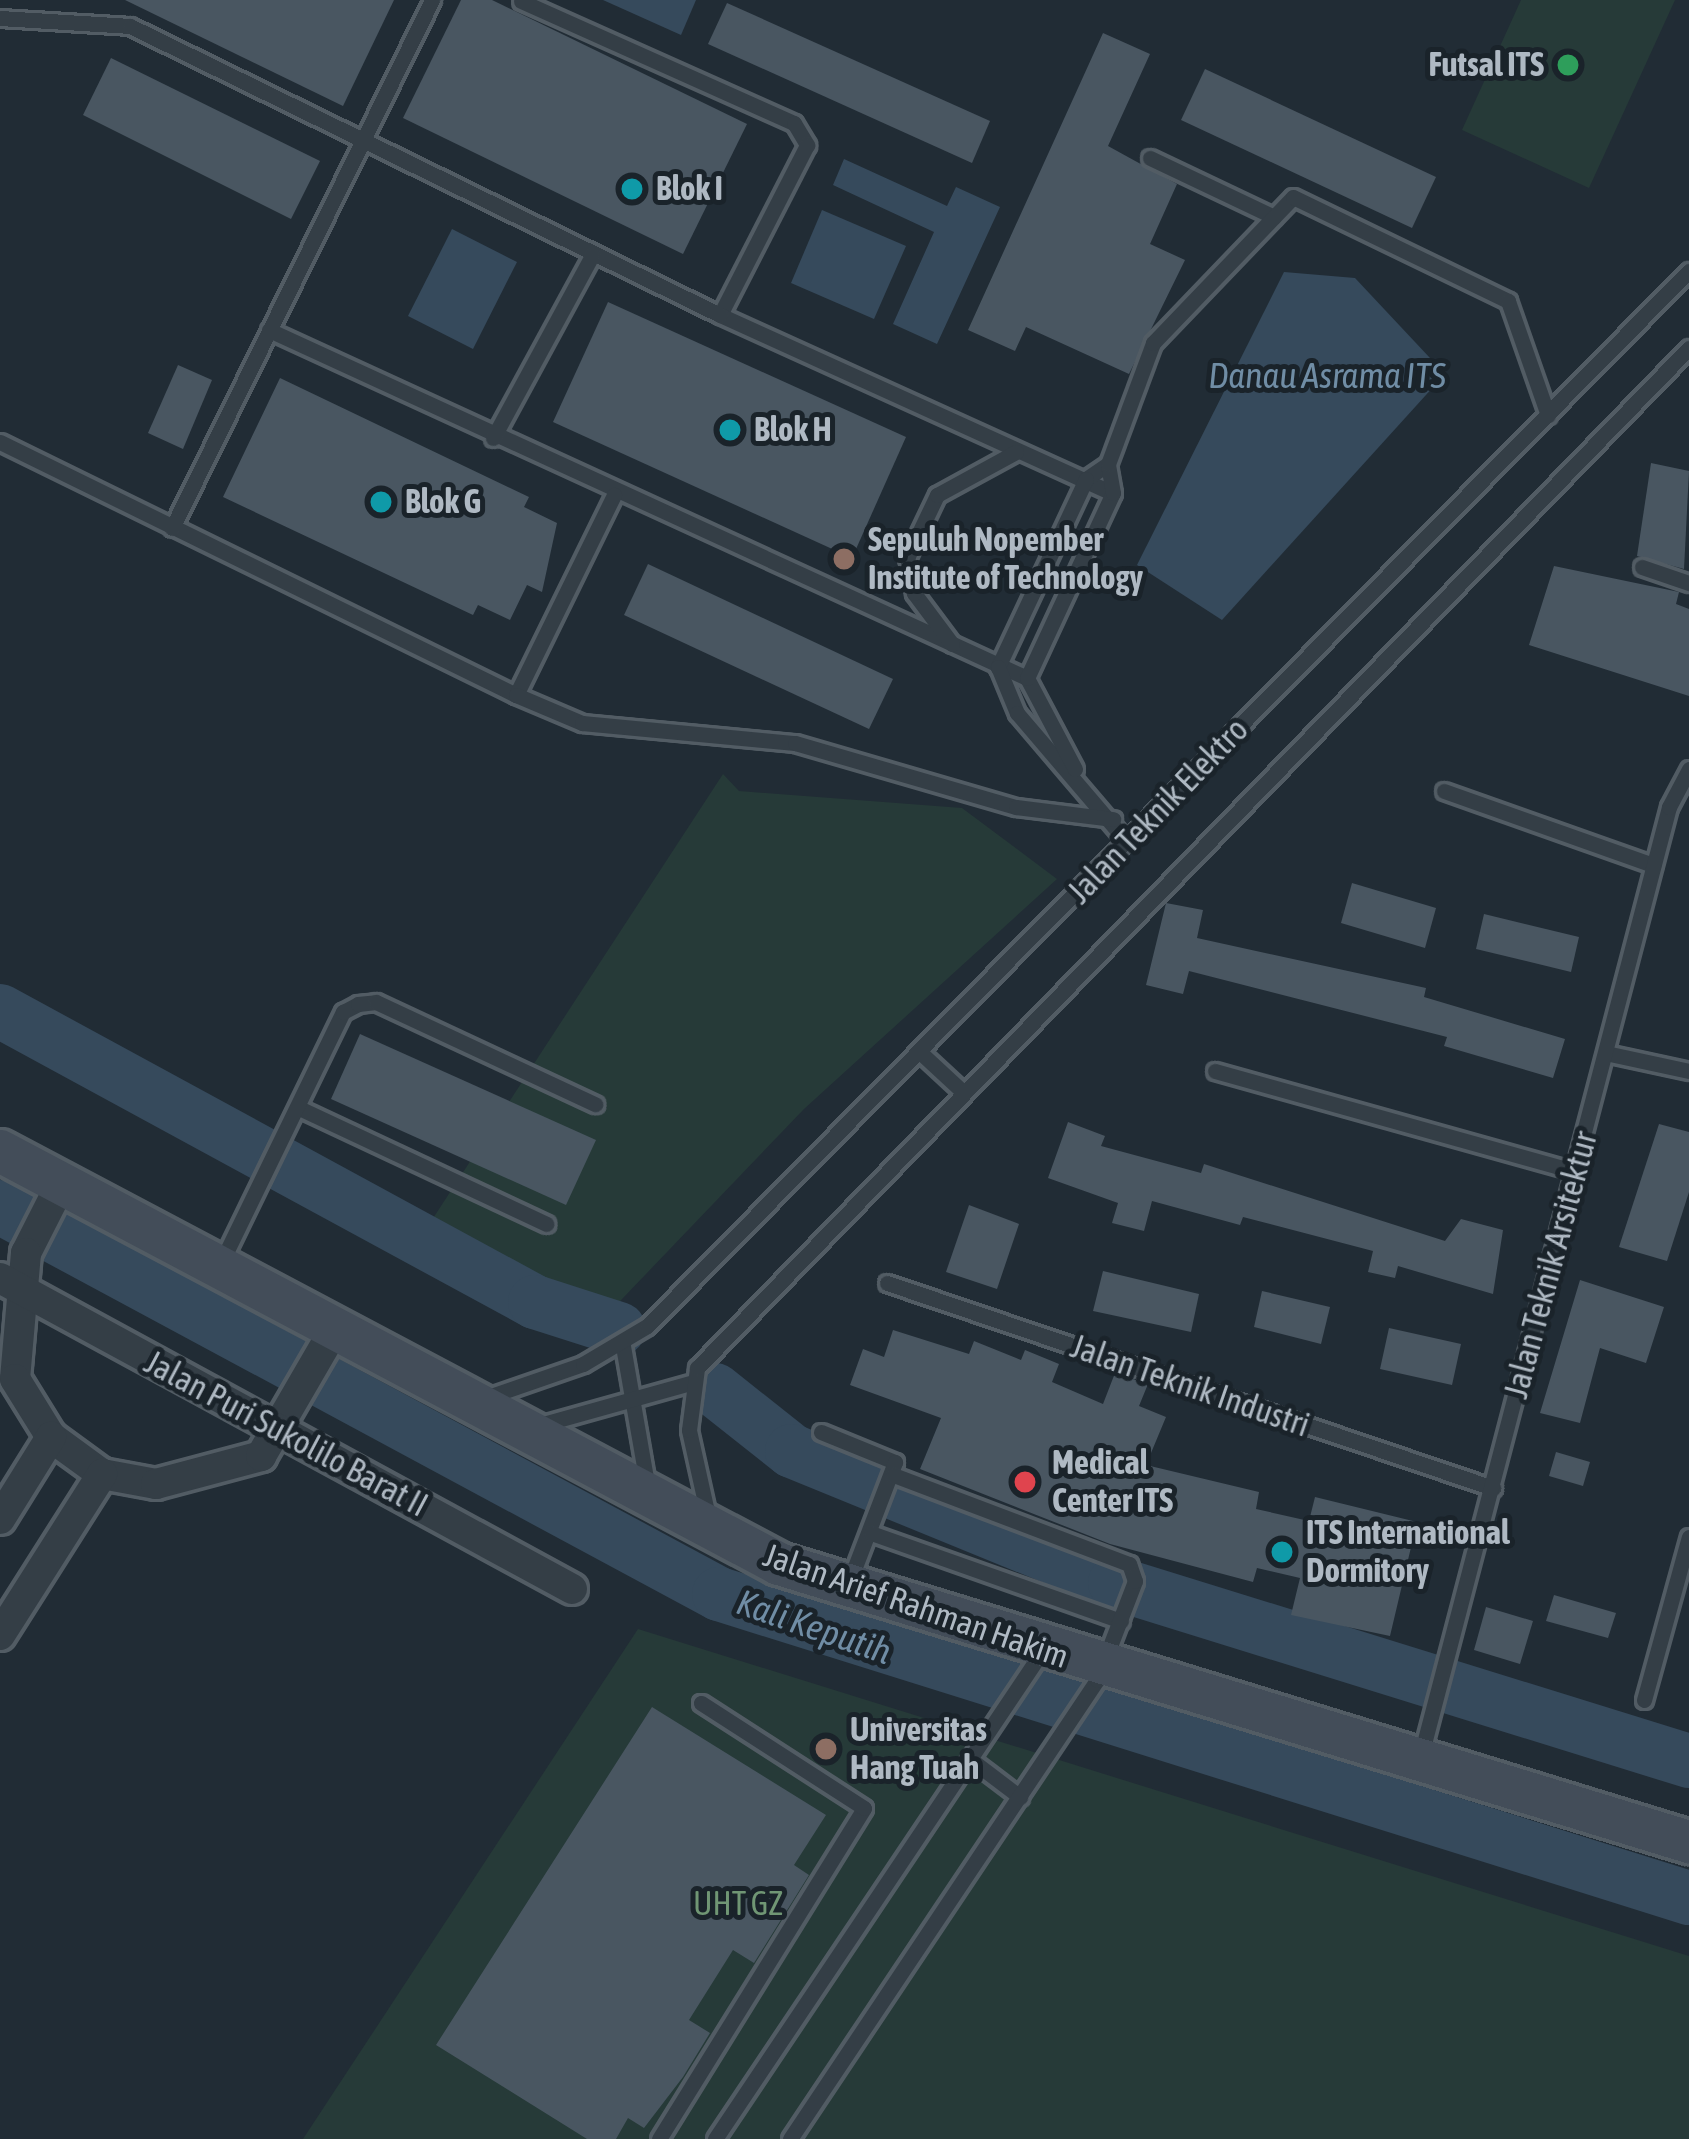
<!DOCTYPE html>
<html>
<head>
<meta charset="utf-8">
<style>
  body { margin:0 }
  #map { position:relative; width:1689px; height:2139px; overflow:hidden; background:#212c35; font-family:"Asap Condensed",sans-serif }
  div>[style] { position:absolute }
  .green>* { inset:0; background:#263a38 }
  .water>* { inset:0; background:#364a5c }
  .river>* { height:54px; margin:-27px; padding:0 27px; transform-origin:27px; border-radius:27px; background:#364a5c }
  .building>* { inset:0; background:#495661 }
  .roads { filter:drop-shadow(3px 0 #525c64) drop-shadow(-3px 0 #525c64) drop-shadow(0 3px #525c64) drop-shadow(0 -3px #525c64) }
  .service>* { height:15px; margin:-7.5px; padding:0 7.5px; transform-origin:7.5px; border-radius:7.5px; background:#343e46 }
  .minor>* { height:30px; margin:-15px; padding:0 15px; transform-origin:15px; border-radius:15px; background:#343e46 }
  .secondary>* { height:42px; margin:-21px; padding:0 21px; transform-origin:21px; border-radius:21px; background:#434d59 }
  .dots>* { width:33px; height:33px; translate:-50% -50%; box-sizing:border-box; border:6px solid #1a232a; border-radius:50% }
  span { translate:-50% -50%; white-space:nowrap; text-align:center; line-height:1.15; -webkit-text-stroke:10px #1a232a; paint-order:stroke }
  .poi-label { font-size:33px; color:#afb9c3; font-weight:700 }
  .right { translate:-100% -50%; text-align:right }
  .left { translate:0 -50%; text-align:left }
  .street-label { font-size:33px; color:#afb9c3 }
  .park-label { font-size:33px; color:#709674 }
  .water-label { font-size:36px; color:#708da5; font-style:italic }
</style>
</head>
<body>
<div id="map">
  <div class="green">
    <i style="clip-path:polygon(1521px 0,1675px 0,1589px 188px,1462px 130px)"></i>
    <i style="clip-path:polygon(723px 774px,739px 791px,962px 808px,1057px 879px,804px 1109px,601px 1321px,426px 1229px)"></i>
    <i style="clip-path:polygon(638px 1629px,1689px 1956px,1689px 2139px,303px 2139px)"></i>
  </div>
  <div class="water">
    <i style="clip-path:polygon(603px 0,696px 0,681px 35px)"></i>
    <i style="clip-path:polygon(844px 159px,947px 206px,956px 187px,1000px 207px,937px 344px,893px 324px,934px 232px,833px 185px)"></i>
    <i style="clip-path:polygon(822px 210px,906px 246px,874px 319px,791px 283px)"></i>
    <i style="clip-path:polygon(452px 229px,517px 262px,473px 349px,408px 316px)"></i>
    <i style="clip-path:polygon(1284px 272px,1355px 278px,1445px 374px,1222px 620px,1137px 565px)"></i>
  </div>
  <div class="river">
    <i style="left:0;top:1011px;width:609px;rotate:28.54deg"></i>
    <i style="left:535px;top:1302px;width:88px;rotate:17.8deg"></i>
    <i style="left:0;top:1207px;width:817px;rotate:28.29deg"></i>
    <i style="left:719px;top:1594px;width:1017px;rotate:17.4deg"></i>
    <i style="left:715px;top:1390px;width:98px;rotate:38.4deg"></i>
    <i style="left:792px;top:1451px;width:349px;rotate:22.2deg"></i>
    <i style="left:1115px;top:1583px;width:601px;rotate:17.23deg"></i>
  </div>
  <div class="building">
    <i style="clip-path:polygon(125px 0,394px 0,343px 106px)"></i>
    <i style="clip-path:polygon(461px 0,492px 0,747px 124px,683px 254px,403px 118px)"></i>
    <i style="clip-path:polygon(727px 3px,990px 121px,972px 163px,708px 44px)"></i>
    <i style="clip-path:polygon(1103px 33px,1150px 54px,1108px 146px,1177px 184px,1150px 244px,1185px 260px,1129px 374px,1026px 327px,1015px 351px,968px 330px)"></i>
    <i style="clip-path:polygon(111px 58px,320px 161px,291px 219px,83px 115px)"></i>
    <i style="clip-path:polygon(1205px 69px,1436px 177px,1412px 228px,1181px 120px)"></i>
    <i style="clip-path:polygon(608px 302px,906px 437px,852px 558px,553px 422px)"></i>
    <i style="clip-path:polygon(178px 365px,212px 380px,183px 449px,148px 433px)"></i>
    <i style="clip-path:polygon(280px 378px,529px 497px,524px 507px,557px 523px,542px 592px,527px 585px,510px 620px,478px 605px,473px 615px,223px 497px)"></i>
    <i style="clip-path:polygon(1651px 463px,1689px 471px,1684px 569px,1637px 556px)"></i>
    <i style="clip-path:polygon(648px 564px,893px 679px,869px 729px,624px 615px)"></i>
    <i style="clip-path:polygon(1554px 566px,1679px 592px,1676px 604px,1689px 609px,1689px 696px,1529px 645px)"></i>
    <i style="clip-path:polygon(1352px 883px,1436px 908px,1425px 948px,1341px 923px)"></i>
    <i style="clip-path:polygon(1166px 903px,1203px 910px,1197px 938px,1426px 988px,1424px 997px,1565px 1039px,1553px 1078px,1444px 1046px,1447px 1037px,1189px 971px,1183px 994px,1146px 985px)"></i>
    <i style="clip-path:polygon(1484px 914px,1579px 937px,1571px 972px,1476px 949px)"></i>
    <i style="clip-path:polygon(360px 1034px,596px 1140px,566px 1205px,331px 1099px)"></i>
    <i style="clip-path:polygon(1068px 1122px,1105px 1136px,1101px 1146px,1201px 1173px,1204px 1164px,1445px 1241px,1461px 1219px,1503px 1230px,1493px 1294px,1398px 1266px,1395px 1278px,1368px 1272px,1373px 1251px,1243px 1217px,1240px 1225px,1152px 1201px,1144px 1231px,1112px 1223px,1118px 1203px,1048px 1178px)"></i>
    <i style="clip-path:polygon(1659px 1124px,1689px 1132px,1689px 1192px,1667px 1261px,1619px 1247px)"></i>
    <i style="clip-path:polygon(969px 1205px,1019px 1224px,997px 1289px,946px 1272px)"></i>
    <i style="clip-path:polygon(1103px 1271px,1199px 1294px,1191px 1332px,1093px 1311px)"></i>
    <i style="clip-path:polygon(1580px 1280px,1664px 1307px,1646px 1363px,1600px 1348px,1580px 1423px,1540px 1413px)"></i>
    <i style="clip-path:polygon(1262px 1291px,1330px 1307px,1321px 1344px,1254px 1327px)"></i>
    <i style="clip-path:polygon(1389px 1328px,1461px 1344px,1452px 1385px,1380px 1369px)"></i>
    <i style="clip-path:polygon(893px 1330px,969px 1354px,974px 1341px,1021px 1360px,1025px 1350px,1059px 1364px,1052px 1382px,1103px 1404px,1115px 1373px,1148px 1384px,1139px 1406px,1166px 1417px,1146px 1465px,1259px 1492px,1256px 1509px,1309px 1521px,1315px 1497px,1417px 1522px,1390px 1636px,1291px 1615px,1300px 1578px,1257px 1568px,1253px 1582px,1110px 1544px,920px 1469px,941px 1418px,850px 1385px,863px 1349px,884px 1357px)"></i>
    <i style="clip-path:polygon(1556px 1452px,1590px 1462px,1583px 1486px,1549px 1476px)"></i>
    <i style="clip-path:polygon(1554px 1595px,1616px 1613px,1608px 1638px,1546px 1621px)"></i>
    <i style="clip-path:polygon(1486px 1607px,1533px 1621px,1520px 1664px,1474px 1650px)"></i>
    <i style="clip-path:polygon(652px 1707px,826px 1815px,794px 1865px,809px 1875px,754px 1963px,733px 1950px,689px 2020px,710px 2033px,683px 2077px,644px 2128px,628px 2118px,616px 2139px,587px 2139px,436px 2045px)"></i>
  </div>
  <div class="roads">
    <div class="service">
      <i style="left:521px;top:1px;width:299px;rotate:24.1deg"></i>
      <i style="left:794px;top:123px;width:26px;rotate:59deg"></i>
      <i style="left:807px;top:145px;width:191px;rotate:117.1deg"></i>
      <i style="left:720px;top:315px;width:431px;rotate:24.4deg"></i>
      <i style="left:0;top:18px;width:130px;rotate:3.5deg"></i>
      <i style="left:130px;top:26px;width:657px;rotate:26.1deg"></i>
      <i style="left:1150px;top:158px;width:137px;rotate:25.4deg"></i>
      <i style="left:269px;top:330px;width:834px;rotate:24.66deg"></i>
      <i style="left:493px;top:438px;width:207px;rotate:-61.5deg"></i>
      <i style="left:0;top:442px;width:575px;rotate:26.12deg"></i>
      <i style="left:516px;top:695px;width:223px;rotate:-63.9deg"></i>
      <i style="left:1108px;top:464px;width:27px;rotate:146deg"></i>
      <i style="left:1086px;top:479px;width:208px;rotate:115.1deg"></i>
      <i style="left:998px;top:667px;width:50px;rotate:67.6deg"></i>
      <i style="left:1017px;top:713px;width:170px;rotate:49.5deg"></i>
      <i style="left:172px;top:528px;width:589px;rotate:-63.78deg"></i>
      <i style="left:1642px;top:567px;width:50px;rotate:18.8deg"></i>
      <i style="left:952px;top:644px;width:64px;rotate:-126.7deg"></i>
      <i style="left:914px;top:593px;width:36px;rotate:-101deg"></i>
      <i style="left:907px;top:558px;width:70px;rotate:-64.5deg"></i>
      <i style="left:937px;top:495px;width:90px;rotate:-28.6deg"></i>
      <i style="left:516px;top:695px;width:72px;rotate:23deg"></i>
      <i style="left:582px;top:723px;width:214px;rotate:5.4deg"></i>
      <i style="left:795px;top:743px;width:230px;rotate:16.2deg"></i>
      <i style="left:1016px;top:807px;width:98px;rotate:7.1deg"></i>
      <i style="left:1075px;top:769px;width:103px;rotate:-117.8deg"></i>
      <i style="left:1027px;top:678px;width:204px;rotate:-65.1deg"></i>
      <i style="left:1113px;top:493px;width:29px;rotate:-100deg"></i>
      <i style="left:1108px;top:464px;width:129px;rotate:-69.6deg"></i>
      <i style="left:1153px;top:343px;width:202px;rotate:-46.2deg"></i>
      <i style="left:1293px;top:197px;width:239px;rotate:25.8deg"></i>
      <i style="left:1508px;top:301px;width:121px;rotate:70.7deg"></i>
      <i style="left:1444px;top:791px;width:222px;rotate:19.5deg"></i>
      <i style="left:921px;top:1053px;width:56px;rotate:42.8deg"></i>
      <i style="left:1610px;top:1054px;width:81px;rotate:12.1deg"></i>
      <i style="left:1215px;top:1071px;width:373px;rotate:15.6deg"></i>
      <i style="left:301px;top:1109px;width:271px;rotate:25.1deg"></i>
      <i style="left:219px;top:1267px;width:284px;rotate:-64.1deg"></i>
      <i style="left:343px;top:1012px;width:17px;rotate:-28deg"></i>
      <i style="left:358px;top:1004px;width:18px;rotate:-6deg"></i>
      <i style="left:376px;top:1002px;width:242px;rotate:25deg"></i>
      <i style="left:887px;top:1283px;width:640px;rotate:18.69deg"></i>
      <i style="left:623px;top:1346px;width:140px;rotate:80.1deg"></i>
      <i style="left:482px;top:1399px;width:107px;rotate:-19.1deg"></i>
      <i style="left:583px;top:1364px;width:74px;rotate:-30.7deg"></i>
      <i style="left:647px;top:1326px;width:1483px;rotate:-45.36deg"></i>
      <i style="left:536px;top:1426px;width:160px;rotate:-15.6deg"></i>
      <i style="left:821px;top:1432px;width:80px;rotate:22.1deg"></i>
      <i style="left:895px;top:1462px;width:126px;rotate:110.9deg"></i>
      <i style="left:708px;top:1516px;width:88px;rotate:-102.5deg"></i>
      <i style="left:689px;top:1430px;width:63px;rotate:-82.6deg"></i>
      <i style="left:697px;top:1368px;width:1423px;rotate:-45.8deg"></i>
      <i style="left:871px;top:1533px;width:265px;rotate:19.4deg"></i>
      <i style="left:1644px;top:1700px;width:169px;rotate:-74.6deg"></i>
      <i style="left:1421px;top:1755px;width:980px;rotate:-75.34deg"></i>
      <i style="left:1669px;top:807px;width:43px;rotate:-62.2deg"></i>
      <i style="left:970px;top:1759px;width:63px;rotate:37.2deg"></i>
      <i style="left:659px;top:2139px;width:389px;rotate:-58.2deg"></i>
      <i style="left:864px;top:1808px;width:194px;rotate:-147.2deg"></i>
      <i style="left:715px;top:2139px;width:589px;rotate:-56.15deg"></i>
      <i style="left:790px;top:2139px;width:552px;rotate:-56.22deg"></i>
      <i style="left:1097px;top:1680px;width:106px;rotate:-69deg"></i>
      <i style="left:1135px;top:1581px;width:18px;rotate:-109deg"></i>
      <i style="left:1129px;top:1564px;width:252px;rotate:-159.3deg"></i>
    </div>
    <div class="minor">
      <i style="left:61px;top:1184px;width:77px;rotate:116.9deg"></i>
      <i style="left:26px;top:1253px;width:126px;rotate:95deg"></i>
      <i style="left:15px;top:1379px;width:68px;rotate:58.2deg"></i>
      <i style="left:51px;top:1437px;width:63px;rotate:36deg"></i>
      <i style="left:102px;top:1474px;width:55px;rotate:10.5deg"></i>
      <i style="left:156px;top:1484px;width:109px;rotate:-14.9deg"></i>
      <i style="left:261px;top:1456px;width:143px;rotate:-59.9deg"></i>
      <i style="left:0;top:1278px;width:651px;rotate:28.53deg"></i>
      <i style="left:0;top:1519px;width:97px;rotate:-58.1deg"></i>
      <i style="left:0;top:1635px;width:191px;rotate:-57.6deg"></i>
    </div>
    <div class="secondary">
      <i style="left:0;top:1151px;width:882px;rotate:27.93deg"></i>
      <i style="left:779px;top:1564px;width:952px;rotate:16.99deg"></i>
    </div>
  </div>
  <div class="dots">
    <i style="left:1568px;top:65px;background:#2e9e5b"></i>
    <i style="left:632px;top:189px;background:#0f9aa8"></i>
    <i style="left:730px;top:430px;background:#0f9aa8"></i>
    <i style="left:381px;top:502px;background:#0f9aa8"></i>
    <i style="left:844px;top:559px;background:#8d6e63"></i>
    <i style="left:1025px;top:1482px;background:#e0444e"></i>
    <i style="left:1282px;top:1552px;background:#0f9aa8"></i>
    <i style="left:826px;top:1749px;background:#8d6e63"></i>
  </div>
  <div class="poi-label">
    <span class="right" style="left:1544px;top:65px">Futsal ITS</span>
    <span class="left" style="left:656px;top:189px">Blok I</span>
    <span class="left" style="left:754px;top:430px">Blok H</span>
    <span class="left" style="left:405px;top:502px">Blok G</span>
    <span class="left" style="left:868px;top:559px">Sepuluh Nopember<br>Institute of Technology</span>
    <span class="left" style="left:1052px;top:1482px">Medical<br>Center ITS</span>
    <span class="left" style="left:1306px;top:1552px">ITS International<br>Dormitory</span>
    <span class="left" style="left:850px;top:1749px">Universitas<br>Hang Tuah</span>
  </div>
  <div class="street-label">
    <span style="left:1158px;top:811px;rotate:-46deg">Jalan Teknik Elektro</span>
    <span style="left:1551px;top:1265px;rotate:-75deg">Jalan Teknik Arsitektur</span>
    <span style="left:1190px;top:1386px;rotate:19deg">Jalan Teknik Industri</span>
    <span style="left:286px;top:1434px;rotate:28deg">Jalan Puri Sukolilo Barat II</span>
    <span style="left:916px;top:1606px;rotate:19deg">Jalan Arief Rahman Hakim</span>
  </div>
  <div class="park-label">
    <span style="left:738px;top:1904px">UHT GZ</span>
  </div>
  <div class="water-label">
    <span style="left:1327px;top:376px">Danau Asrama ITS</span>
    <span style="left:814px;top:1627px;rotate:19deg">Kali Keputih</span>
  </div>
</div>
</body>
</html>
